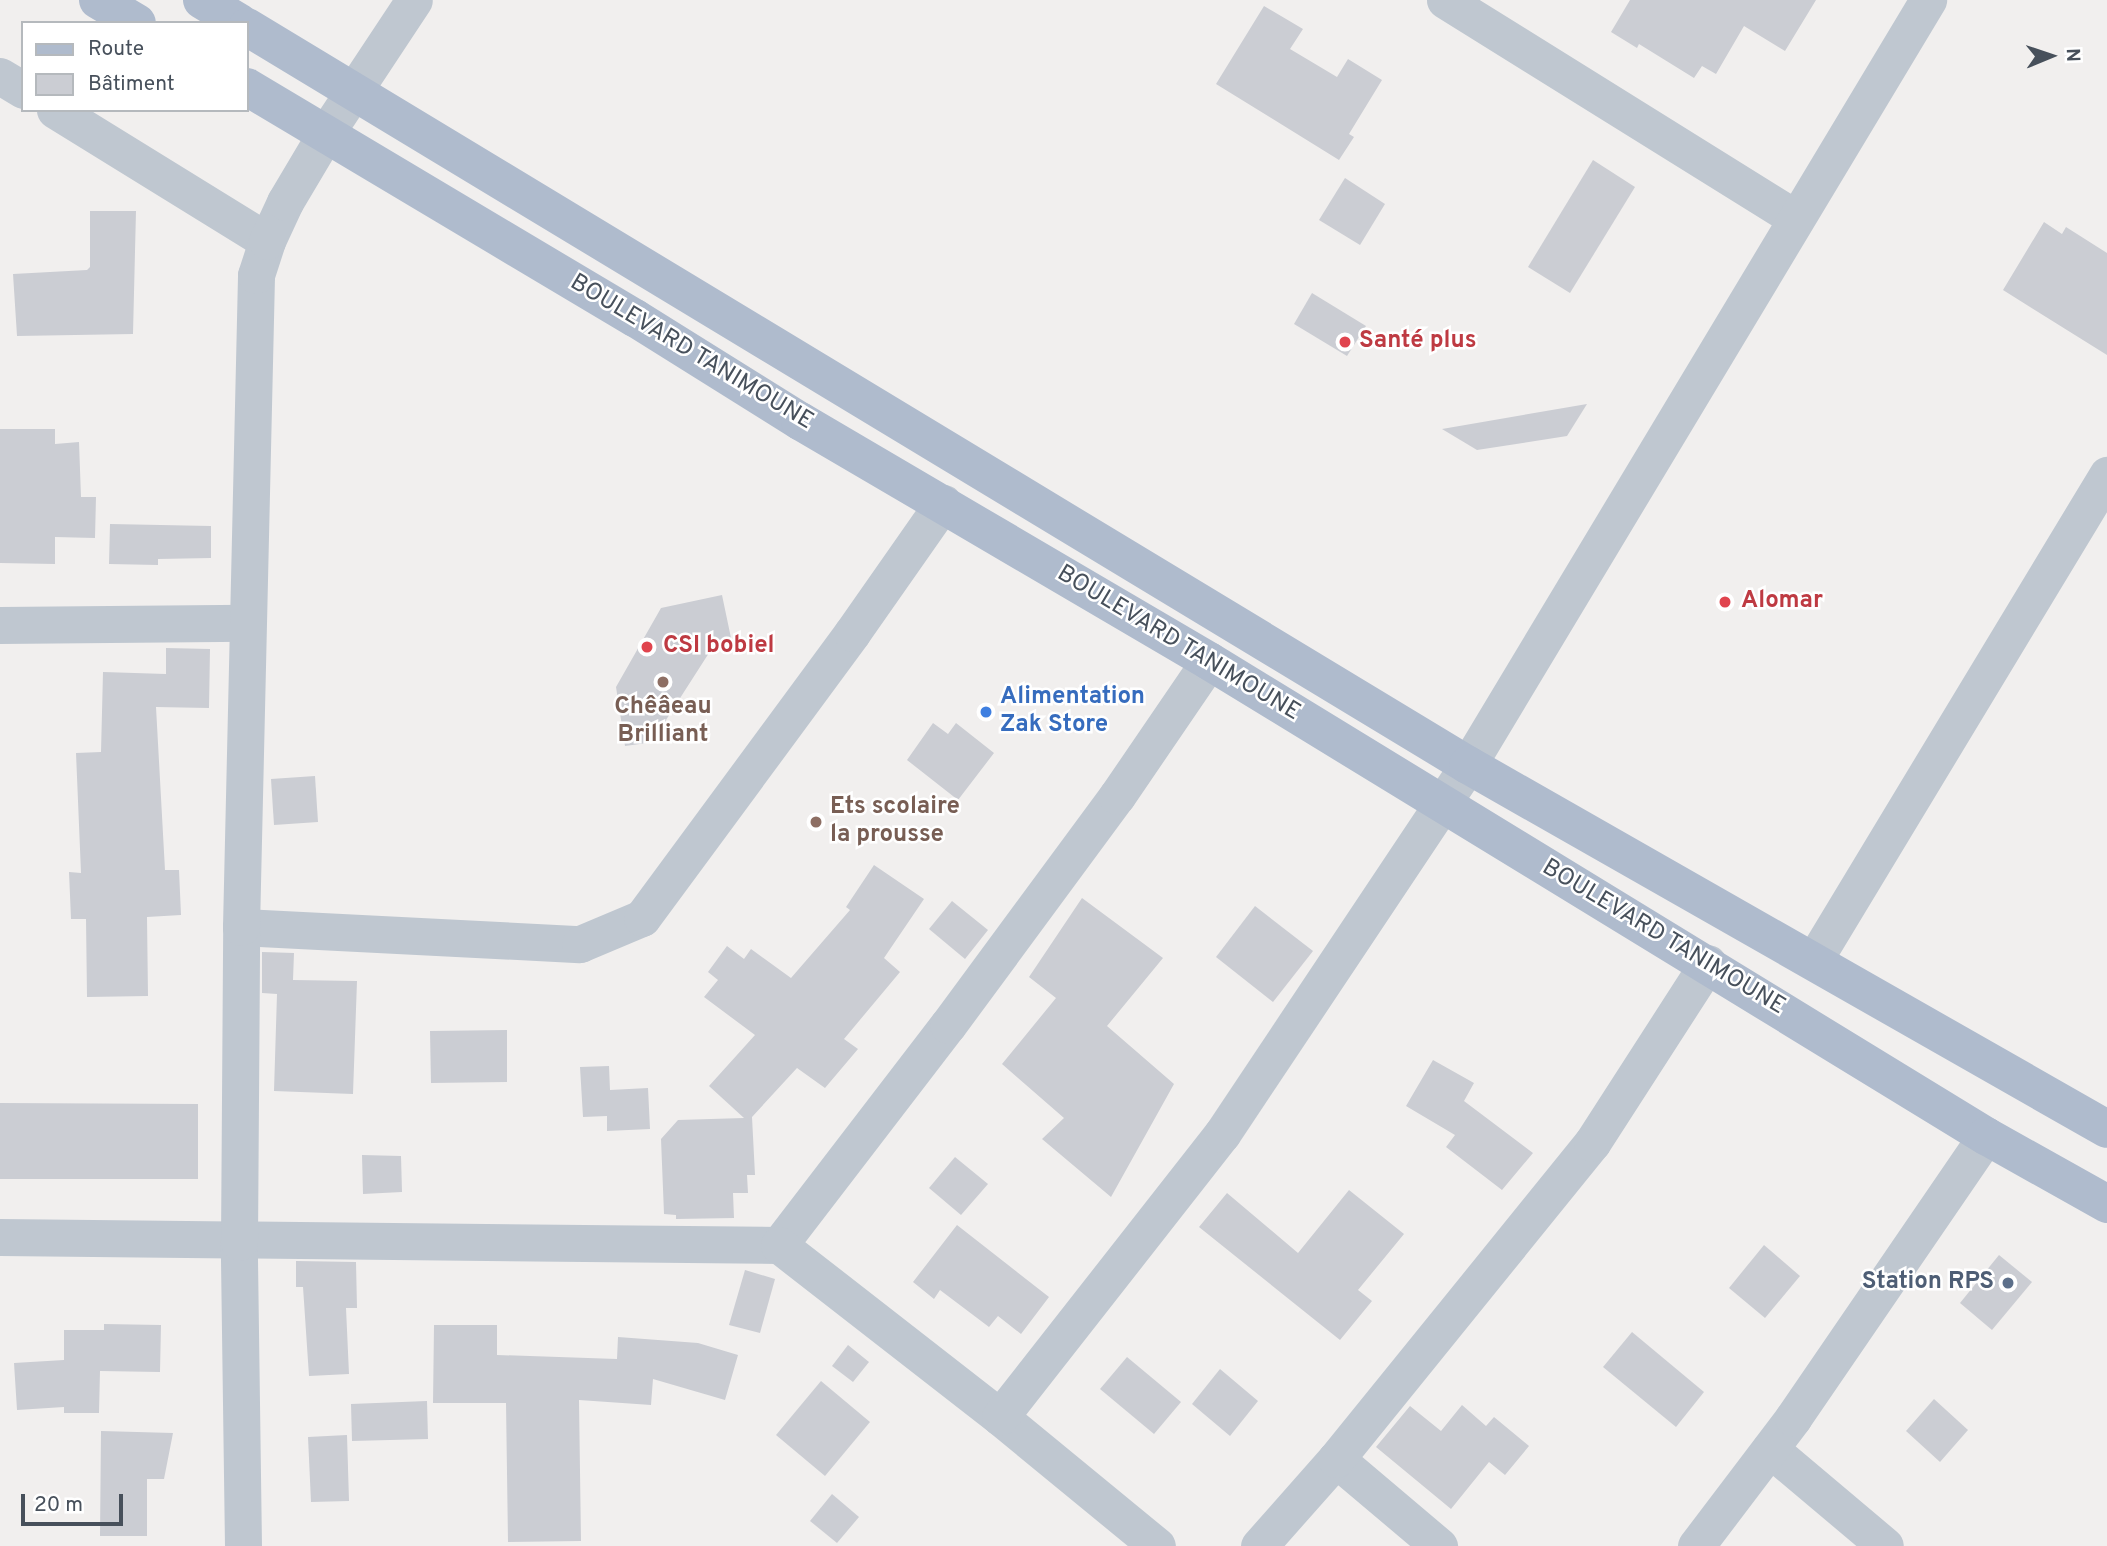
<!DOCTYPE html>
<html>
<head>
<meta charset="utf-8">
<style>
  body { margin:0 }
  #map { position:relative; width:2107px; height:1546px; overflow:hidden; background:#f1efee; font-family:Overpass,sans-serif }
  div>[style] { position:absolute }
  .building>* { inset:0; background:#cbcdd3 }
  .minor>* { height:37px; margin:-18.5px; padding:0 18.5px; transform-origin:18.5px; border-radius:18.5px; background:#bfc7d0 }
  .primary>* { height:38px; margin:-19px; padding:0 19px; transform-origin:19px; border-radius:19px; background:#afbbcd }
  .dots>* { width:19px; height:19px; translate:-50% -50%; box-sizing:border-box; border:4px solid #fff; border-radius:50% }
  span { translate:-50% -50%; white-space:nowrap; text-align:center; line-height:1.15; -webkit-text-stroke:5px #fff; paint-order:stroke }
  .health-label { font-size:24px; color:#be3a42; font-weight:700 }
  .left { translate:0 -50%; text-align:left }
  .street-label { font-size:24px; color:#47505b }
  .shop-label { font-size:24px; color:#366cbe; font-weight:700 }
  .education-label { font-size:24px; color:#785e54; font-weight:700 }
  .service-label { font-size:24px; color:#4e5e75; font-weight:700 }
  .right { translate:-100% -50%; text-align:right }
  .legend { position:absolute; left:21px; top:21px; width:228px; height:91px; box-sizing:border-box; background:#fff; border:2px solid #b5b9bd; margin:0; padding:9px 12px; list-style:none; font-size:21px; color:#47505b }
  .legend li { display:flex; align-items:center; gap:14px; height:35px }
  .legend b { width:35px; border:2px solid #b5b9bd }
  .north { position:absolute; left:2016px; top:21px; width:70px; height:70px; -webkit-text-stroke:5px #fff; paint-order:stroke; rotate:88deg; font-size:19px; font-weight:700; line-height:28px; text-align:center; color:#47505b }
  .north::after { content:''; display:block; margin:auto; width:24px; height:32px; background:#47505b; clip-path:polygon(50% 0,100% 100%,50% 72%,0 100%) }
  .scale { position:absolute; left:21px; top:1494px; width:102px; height:32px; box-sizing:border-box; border:4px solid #47505b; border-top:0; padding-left:9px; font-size:21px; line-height:24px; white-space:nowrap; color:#47505b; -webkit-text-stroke:5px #fff; paint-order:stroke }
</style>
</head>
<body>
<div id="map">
  <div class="building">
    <i style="clip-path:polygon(1630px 0,1816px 0,1785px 51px,1744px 26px,1716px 74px,1702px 66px,1694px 78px,1639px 44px,1637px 48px,1611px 32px)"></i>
    <i style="clip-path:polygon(1264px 6px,1303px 29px,1290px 49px,1337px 77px,1348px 59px,1382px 80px,1349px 134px,1354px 137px,1339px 160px,1216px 84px)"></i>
    <i style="clip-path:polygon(1593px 160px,1635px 187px,1570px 293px,1528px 267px)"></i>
    <i style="clip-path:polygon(1345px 178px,1385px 204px,1360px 245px,1319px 220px)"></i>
    <i style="clip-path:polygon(90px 211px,136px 211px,133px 334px,17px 336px,13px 274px,87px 270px,90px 267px)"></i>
    <i style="clip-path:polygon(2044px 222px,2062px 234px,2066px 227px,2107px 253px,2107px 355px,2003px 290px)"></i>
    <i style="clip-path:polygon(1312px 293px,1366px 326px,1347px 356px,1294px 324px)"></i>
    <i style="clip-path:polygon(1587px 404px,1567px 436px,1477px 450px,1442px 429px)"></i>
    <i style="clip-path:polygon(0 429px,55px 429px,55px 444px,79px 442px,81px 497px,96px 497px,95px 538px,55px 537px,55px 564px,0 563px)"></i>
    <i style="clip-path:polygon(110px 524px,211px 526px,211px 558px,158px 559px,158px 565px,109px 564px)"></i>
    <i style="clip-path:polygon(722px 595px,731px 638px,716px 642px,666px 720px,669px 740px,625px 746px,616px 687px,661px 608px)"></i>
    <i style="clip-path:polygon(166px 648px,210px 649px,209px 708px,156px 707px,165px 870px,179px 870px,181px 915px,147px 917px,148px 996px,87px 997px,86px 919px,71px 919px,69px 872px,81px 873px,76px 753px,101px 752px,103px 672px,166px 674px)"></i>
    <i style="clip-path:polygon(933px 723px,948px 734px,956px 723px,994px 753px,958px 800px,907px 760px)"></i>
    <i style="clip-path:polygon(315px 776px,318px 822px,274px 825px,271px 779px)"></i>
    <i style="clip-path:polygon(874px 865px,924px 899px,884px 958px,900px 972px,844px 1039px,858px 1049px,825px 1088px,797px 1068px,752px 1117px,755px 1175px,747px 1175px,748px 1193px,733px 1193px,734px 1218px,676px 1219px,676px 1215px,664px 1214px,661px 1139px,678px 1120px,744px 1118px,709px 1086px,755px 1035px,704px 997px,718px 980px,708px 972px,727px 946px,744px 959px,751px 949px,791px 978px,850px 910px,846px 907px)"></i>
    <i style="clip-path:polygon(1082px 898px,1163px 958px,1107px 1026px,1174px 1084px,1111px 1197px,1042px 1139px,1064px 1118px,1002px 1064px,1056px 998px,1029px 977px)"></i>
    <i style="clip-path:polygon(952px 901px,988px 930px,965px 959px,929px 929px)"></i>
    <i style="clip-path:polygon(1255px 906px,1313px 951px,1273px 1002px,1216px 957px)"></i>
    <i style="clip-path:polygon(262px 952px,294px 953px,293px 980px,357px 981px,353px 1094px,274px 1091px,277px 994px,262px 993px)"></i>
    <i style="clip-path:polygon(507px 1030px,507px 1082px,431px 1083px,430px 1031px)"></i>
    <i style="clip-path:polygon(1433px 1060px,1474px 1083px,1464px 1101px,1533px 1153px,1502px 1190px,1446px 1147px,1455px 1135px,1406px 1106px)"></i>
    <i style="clip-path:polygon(609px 1066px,610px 1090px,648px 1088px,650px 1129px,607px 1131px,607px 1116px,583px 1117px,580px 1067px)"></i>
    <i style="clip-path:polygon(0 1103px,198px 1104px,198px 1179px,0 1179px)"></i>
    <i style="clip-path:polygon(362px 1155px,401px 1156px,402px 1192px,363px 1194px)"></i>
    <i style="clip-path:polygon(955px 1157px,988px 1184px,961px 1215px,929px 1188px)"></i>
    <i style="clip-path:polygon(1349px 1190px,1404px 1234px,1358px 1290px,1372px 1301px,1340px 1340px,1199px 1227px,1227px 1193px,1298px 1253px)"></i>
    <i style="clip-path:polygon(957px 1225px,1049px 1297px,1021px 1334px,998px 1316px,989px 1327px,940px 1290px,934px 1299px,913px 1282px)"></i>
    <i style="clip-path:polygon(1764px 1245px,1800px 1276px,1765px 1318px,1729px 1288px)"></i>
    <i style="clip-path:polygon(1999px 1255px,2032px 1282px,1992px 1330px,1960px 1303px)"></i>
    <i style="clip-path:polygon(296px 1261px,356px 1262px,357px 1308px,346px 1308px,349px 1374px,309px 1376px,303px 1287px,296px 1287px)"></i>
    <i style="clip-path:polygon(745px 1270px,775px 1279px,760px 1333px,729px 1325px)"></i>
    <i style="clip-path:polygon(104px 1324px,161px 1325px,160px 1372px,100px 1371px,99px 1413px,64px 1413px,64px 1407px,17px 1410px,14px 1363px,64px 1360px,64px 1330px,104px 1330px)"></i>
    <i style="clip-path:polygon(434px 1325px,497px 1325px,497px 1355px,617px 1359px,618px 1337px,698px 1343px,738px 1355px,725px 1400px,653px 1379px,651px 1405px,579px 1400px,581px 1541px,508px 1542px,506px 1403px,433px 1403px)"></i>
    <i style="clip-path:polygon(1632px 1332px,1704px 1392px,1676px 1427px,1603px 1367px)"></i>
    <i style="clip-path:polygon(848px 1345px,869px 1362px,853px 1382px,832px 1366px)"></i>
    <i style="clip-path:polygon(1127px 1357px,1181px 1402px,1154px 1434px,1100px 1389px)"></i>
    <i style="clip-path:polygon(1220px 1369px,1258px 1401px,1230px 1436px,1192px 1404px)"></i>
    <i style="clip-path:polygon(821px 1381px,870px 1422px,825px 1476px,776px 1435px)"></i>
    <i style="clip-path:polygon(1934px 1399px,1968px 1430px,1940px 1462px,1906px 1431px)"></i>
    <i style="clip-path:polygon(427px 1401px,428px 1439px,352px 1441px,351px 1404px)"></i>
    <i style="clip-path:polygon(1462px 1405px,1486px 1426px,1494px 1417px,1529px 1446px,1505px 1475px,1489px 1462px,1451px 1509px,1376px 1447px,1410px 1406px,1441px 1431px)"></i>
    <i style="clip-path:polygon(101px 1431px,173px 1433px,164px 1479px,147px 1479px,147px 1536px,100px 1536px)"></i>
    <i style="clip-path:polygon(347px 1435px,349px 1501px,311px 1502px,308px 1437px)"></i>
    <i style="clip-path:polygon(832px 1494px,859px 1517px,837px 1543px,810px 1521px)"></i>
  </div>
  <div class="minor">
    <i style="left:1445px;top:0;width:412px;rotate:31.9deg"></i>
    <i style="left:0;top:76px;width:27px;rotate:31deg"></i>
    <i style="left:55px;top:110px;width:249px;rotate:31.7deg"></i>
    <i style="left:0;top:625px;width:247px;rotate:-0.5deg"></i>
    <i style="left:241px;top:927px;width:339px;rotate:2.9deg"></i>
    <i style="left:580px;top:944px;width:67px;rotate:-22.8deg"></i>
    <i style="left:642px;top:918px;width:354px;rotate:-53.6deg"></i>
    <i style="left:852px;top:633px;width:159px;rotate:-55deg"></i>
    <i style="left:1814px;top:960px;width:567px;rotate:-58.86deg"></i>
    <i style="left:0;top:1237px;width:779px;rotate:0.59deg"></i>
    <i style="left:779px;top:1245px;width:277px;rotate:-52.5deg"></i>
    <i style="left:948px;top:1025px;width:285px;rotate:-53.6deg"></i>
    <i style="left:1117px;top:796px;width:163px;rotate:-55.7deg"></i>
    <i style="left:779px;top:1245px;width:280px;rotate:37.9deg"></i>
    <i style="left:1000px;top:1417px;width:203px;rotate:39.4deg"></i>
    <i style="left:1000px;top:1417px;width:360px;rotate:-51.9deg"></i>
    <i style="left:1222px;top:1134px;width:443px;rotate:-56.3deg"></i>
    <i style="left:1468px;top:765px;width:893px;rotate:-58.98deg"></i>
    <i style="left:1770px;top:1449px;width:150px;rotate:40.1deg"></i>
    <i style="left:1336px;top:1459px;width:135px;rotate:40.2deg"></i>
    <i style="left:243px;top:1546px;width:304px;rotate:-90.8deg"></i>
    <i style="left:239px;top:1242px;width:315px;rotate:-89.6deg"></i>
    <i style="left:241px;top:927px;width:652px;rotate:-88.68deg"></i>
    <i style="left:256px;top:275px;width:36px;rotate:-72deg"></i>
    <i style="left:267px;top:241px;width:43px;rotate:-65.2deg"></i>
    <i style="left:285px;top:202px;width:80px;rotate:-59.3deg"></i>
    <i style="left:326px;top:133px;width:159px;rotate:-56.5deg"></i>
    <i style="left:1259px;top:1546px;width:116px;rotate:-48.5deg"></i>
    <i style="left:1336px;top:1459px;width:407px;rotate:-51deg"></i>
    <i style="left:1592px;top:1143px;width:214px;rotate:-57.2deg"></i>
    <i style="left:1696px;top:1546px;width:161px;rotate:-52.8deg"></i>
    <i style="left:1793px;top:1418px;width:342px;rotate:-55.6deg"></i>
  </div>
  <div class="primary">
    <i style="left:98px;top:0;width:45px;rotate:30.5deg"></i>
    <i style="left:202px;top:0;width:44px;rotate:31.2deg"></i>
    <i style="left:247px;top:27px;width:1427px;rotate:31.15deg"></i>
    <i style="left:1468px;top:765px;width:735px;rotate:29.67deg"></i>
    <i style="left:247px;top:87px;width:452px;rotate:30.8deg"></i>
    <i style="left:635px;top:318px;width:195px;rotate:32deg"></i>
    <i style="left:800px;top:421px;width:474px;rotate:30.4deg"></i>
    <i style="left:1209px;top:661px;width:911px;rotate:31.44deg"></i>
    <i style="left:1986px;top:1136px;width:139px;rotate:29.3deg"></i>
  </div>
  <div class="dots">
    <i style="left:1345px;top:342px;background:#e0444e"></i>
    <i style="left:1725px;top:602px;background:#e0444e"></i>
    <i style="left:647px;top:647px;background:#e0444e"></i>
    <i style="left:663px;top:682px;background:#8d6e63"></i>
    <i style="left:986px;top:712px;background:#3f7fe0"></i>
    <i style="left:816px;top:822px;background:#8d6e63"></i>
    <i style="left:2008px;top:1283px;background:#5c6f8a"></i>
  </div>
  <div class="health-label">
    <span class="left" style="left:1359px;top:342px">Santé plus</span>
    <span class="left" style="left:1741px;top:602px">Alomar</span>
    <span class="left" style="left:663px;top:647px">CSI bobiel</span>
  </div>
  <div class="street-label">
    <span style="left:691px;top:353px;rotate:31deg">BOULEVARD TANIMOUNE</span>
    <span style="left:1178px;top:644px;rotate:31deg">BOULEVARD TANIMOUNE</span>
    <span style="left:1663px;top:938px;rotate:31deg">BOULEVARD TANIMOUNE</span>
  </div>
  <div class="shop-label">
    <span class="left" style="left:1000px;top:712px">Alimentation<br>Zak Store</span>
  </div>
  <div class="education-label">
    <span style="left:663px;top:722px">Chêâeau<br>Brilliant</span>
    <span class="left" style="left:830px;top:822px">Ets scolaire<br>la prousse</span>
  </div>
  <div class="service-label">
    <span class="right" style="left:1994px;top:1283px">Station RPS</span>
  </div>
  <ul class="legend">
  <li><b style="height:9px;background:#afbbcd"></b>Route</li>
  <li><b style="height:19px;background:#cbcdd3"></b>Bâtiment</li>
  </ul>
  <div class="north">N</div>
  <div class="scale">20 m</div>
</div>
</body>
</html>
